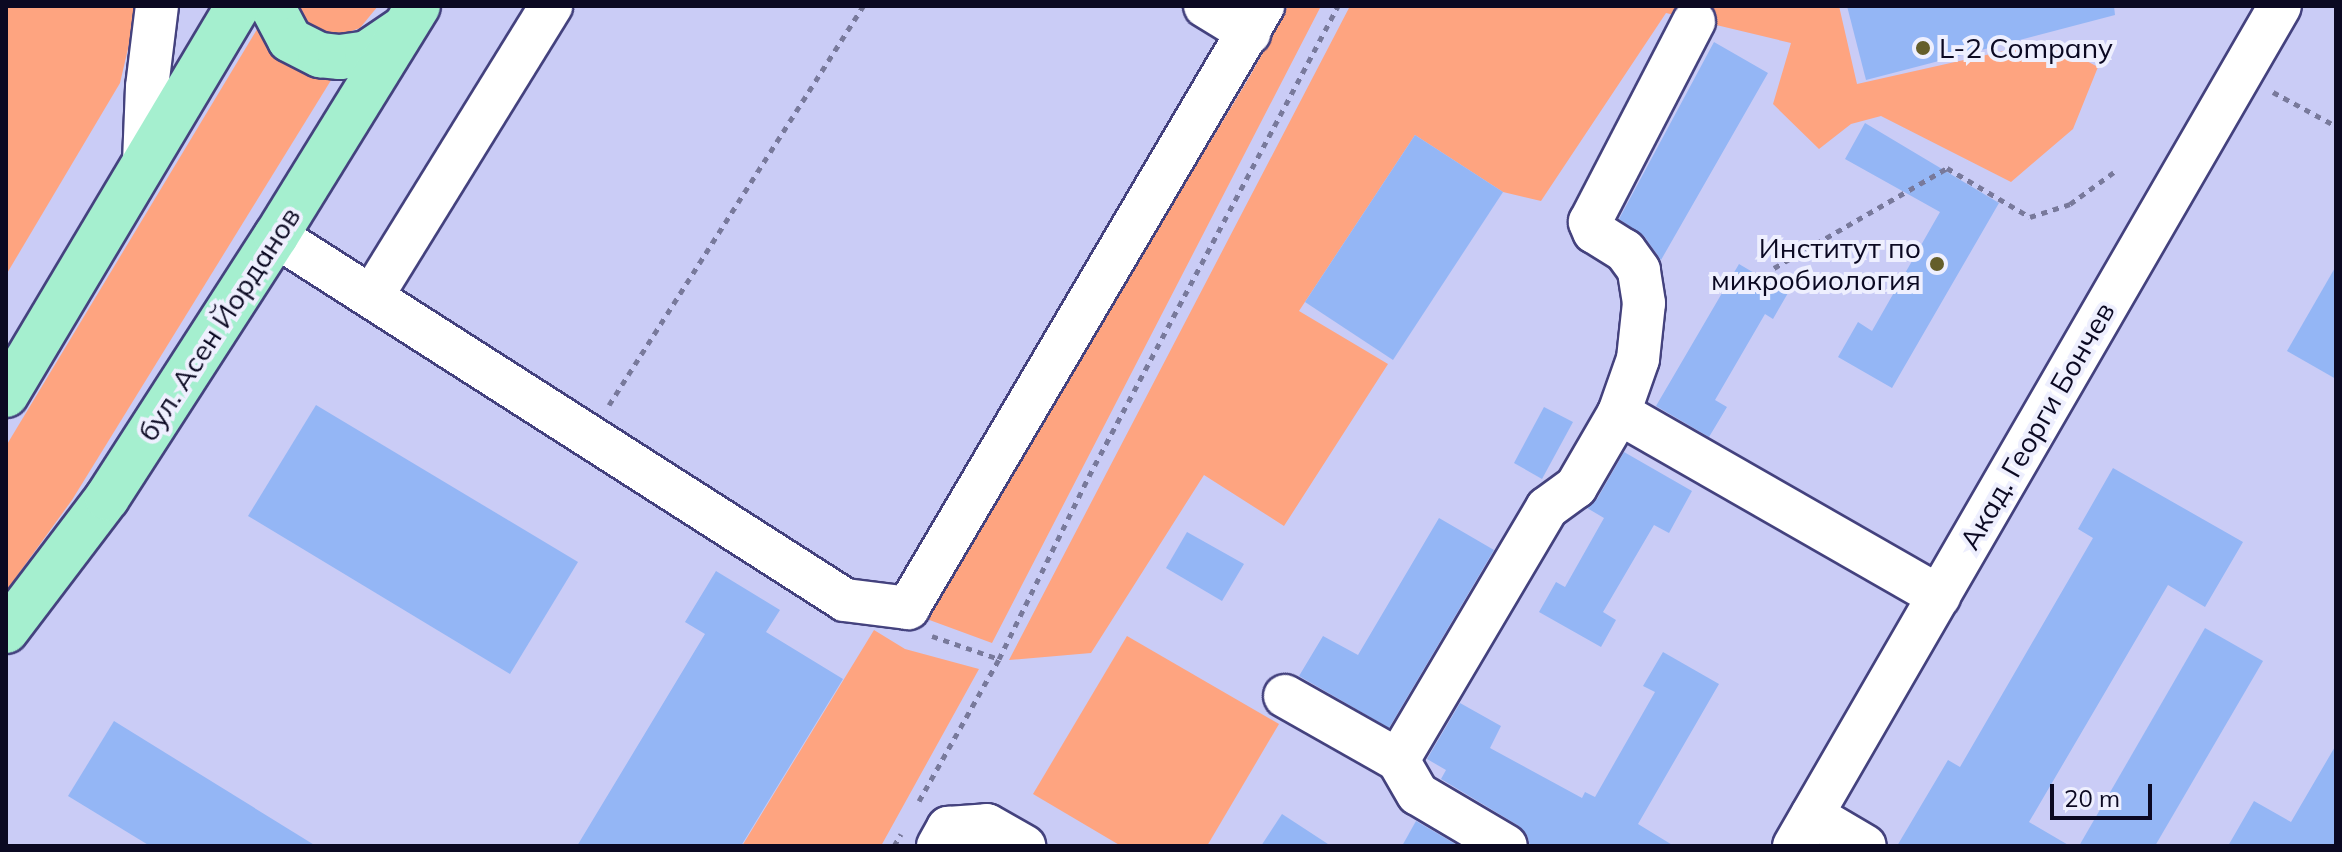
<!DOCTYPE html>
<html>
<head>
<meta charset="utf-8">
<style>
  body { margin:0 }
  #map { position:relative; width:2342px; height:852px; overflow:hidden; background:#caccf6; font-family:Mulish,sans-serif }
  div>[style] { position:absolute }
  .green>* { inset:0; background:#fea480 }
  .building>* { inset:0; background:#94b6f5 }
  .path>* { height:5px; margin-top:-2.5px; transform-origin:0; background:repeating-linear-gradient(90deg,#78799b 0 6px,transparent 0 12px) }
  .roads { filter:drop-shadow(2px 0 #44427e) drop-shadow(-2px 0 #44427e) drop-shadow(0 2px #44427e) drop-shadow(0 -2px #44427e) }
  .minor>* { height:42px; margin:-21px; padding:0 21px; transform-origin:21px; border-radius:21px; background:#fff }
  .major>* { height:44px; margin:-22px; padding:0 22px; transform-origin:22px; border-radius:22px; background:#a5efcf }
  .dots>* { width:22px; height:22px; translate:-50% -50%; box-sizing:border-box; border:4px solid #eeeffe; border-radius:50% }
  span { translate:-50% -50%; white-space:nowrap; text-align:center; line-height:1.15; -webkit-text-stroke:8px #eeeffe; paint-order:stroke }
  .poi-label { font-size:28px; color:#0b0922 }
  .left { translate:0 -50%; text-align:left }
  .right { translate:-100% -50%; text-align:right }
  .street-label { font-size:28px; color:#0b0922 }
  .frame { position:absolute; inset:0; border:8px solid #0b0922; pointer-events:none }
  .scale { position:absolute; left:2050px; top:784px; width:102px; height:36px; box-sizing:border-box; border:4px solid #0b0922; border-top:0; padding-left:10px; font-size:24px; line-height:28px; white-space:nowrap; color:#0b0922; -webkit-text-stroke:6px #eeeffe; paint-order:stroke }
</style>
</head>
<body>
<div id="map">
  <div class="green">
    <i style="clip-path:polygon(6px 6px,138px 6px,120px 83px,6px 275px)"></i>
    <i style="clip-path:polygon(293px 6px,378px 6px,360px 28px,334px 37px,311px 31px)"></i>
    <i style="clip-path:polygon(1288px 6px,1321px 6px,992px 643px,924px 618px,1250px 76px)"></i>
    <i style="clip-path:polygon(1350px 6px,1839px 6px,1857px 84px,2049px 41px,2098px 67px,2073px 129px,2011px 182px,1881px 116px,1851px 124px,1819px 149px,1773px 104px,1791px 43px,1666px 13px,1541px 201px,1503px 192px,1415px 135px,1299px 311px,1388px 364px,1284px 526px,1204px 475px,1091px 653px,1009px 660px)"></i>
    <i style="clip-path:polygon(259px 26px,333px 77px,72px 500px,6px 591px,6px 446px)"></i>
    <i style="clip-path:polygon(874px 630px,905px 649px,979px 669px,881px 846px,742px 846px)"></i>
    <i style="clip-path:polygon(1127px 636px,1279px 724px,1207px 846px,1121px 846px,1033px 794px)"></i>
  </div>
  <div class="building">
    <i style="clip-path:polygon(1847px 6px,2114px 6px,2115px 15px,1866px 80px)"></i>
    <i style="clip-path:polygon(1714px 42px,1768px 73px,1661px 260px,1644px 236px,1619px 219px)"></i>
    <i style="clip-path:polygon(1865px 123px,1999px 203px,1892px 388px,1838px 357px,1858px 322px,1872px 331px,1940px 212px,1845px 159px)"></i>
    <i style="clip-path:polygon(1415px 135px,1503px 192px,1393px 360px,1305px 302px)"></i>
    <i style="clip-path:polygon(1739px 264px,1788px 293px,1773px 319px,1765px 314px,1715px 400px,1727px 407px,1709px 437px,1656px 406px)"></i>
    <i style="clip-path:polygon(2336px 266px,2336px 379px,2287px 351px)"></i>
    <i style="clip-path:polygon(316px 405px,578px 562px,510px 674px,248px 516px)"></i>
    <i style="clip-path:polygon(1544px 407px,1573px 422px,1542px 479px,1514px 463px)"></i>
    <i style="clip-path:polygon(1624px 452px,1692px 491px,1669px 533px,1654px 525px,1603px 612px,1616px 620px,1601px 647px,1539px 612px,1556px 582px,1565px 587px,1604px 518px,1587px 508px,1597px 499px)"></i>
    <i style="clip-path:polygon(2113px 468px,2243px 542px,2205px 607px,2168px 585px,2029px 822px,2070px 846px,1897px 846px,1948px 760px,1960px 767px,2093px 538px,2078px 529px)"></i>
    <i style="clip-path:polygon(1439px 518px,1494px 550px,1389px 728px,1299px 676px,1323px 636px,1358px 655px)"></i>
    <i style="clip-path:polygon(1187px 532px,1244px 564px,1222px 601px,1166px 568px)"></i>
    <i style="clip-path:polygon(716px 571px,780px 610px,766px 632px,843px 679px,741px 846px,577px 846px,705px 634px,685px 622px)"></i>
    <i style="clip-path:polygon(2205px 628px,2263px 661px,2155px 846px,2079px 846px)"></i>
    <i style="clip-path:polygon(1663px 652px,1719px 684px,1638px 824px,1674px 846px,1530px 846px,1527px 835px,1519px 826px,1441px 779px,1446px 770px,1427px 759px,1460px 703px,1501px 726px,1490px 748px,1582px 798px,1585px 792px,1595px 797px,1655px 692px,1643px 686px)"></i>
    <i style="clip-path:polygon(114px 721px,316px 846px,150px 846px,68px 796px)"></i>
    <i style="clip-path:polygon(2336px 745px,2336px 846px,2228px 846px,2254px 801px,2291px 822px)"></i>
    <i style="clip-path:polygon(1282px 814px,1331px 846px,1261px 846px)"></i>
    <i style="clip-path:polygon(1416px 821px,1459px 846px,1402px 846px)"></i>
  </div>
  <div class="path">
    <i style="left:2273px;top:92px;width:72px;rotate:28.4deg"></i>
    <i style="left:1774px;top:268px;width:200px;rotate:-30deg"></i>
    <i style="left:1947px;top:168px;width:96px;rotate:30.6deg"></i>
    <i style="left:2030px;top:217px;width:42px;rotate:-18deg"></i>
    <i style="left:2070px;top:204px;width:54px;rotate:-36deg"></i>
    <i style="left:609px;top:405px;width:473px;rotate:-57.5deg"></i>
    <i style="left:932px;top:636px;width:71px;rotate:18.9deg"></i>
    <i style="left:919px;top:801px;width:163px;rotate:-60.6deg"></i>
    <i style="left:999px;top:659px;width:204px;rotate:-63.8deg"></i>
    <i style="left:1089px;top:476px;width:532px;rotate:-62.09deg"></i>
    <i style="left:894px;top:846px;width:14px;rotate:-60deg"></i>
  </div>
  <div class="roads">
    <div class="minor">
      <i style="left:1205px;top:6px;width:52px;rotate:31.5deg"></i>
      <i style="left:144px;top:162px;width:75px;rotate:-87.7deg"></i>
      <i style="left:147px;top:87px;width:82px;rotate:-83deg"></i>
      <i style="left:276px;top:236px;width:675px;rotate:32.61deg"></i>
      <i style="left:845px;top:600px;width:64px;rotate:7.2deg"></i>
      <i style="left:908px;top:608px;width:699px;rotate:-59.47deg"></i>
      <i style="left:372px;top:296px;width:341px;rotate:-58.3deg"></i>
      <i style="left:1619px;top:413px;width:369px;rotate:29.8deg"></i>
      <i style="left:1285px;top:696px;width:130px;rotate:29.5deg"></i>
      <i style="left:1398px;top:760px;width:293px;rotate:-59.4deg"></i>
      <i style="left:1547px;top:508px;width:36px;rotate:-36deg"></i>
      <i style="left:1576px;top:487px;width:86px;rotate:-59.8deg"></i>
      <i style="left:1619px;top:413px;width:57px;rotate:-70.6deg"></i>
      <i style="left:1638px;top:359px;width:56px;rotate:-83.9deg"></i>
      <i style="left:1644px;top:303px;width:33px;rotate:-99deg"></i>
      <i style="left:1639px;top:270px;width:24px;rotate:-126deg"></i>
      <i style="left:1625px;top:251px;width:36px;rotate:-148deg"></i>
      <i style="left:1594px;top:232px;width:11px;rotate:-112deg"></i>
      <i style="left:1590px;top:222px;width:226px;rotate:-62.6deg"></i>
      <i style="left:1398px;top:760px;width:39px;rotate:60deg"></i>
      <i style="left:1418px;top:794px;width:102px;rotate:30.6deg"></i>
      <i style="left:1812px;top:815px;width:61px;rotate:30.3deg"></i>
      <i style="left:938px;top:846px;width:21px;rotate:-61deg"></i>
      <i style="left:948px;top:828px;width:39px;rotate:-4deg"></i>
      <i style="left:987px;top:825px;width:43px;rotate:29.6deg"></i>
      <i style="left:1794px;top:846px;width:970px;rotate:-59.95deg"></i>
    </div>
    <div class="major">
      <i style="left:272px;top:6px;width:38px;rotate:62deg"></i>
      <i style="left:290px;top:40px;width:34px;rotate:27deg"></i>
      <i style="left:320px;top:55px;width:20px;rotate:6deg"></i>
      <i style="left:340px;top:57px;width:27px;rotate:-8deg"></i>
      <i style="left:367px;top:53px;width:41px;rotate:-34.1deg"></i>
      <i style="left:6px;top:395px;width:453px;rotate:-59.2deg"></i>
      <i style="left:6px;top:631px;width:167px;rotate:-52.8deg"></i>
      <i style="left:107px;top:498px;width:312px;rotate:-57.2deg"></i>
      <i style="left:276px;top:236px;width:270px;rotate:-58.3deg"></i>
    </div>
  </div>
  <div class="dots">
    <i style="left:1923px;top:48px;background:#645e2a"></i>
    <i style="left:1937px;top:264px;background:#645e2a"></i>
  </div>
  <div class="poi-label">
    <span class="left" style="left:1939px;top:48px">L-2 Company</span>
    <span class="right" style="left:1921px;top:264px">Институт по<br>микробиология</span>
  </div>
  <div class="street-label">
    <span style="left:219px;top:324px;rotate:-57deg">бул. Асен Йорданов</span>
    <span style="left:2037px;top:426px;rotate:-60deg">Акад. Георги Бончев</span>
  </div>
  <div class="frame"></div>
  <div class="scale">20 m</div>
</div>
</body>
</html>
